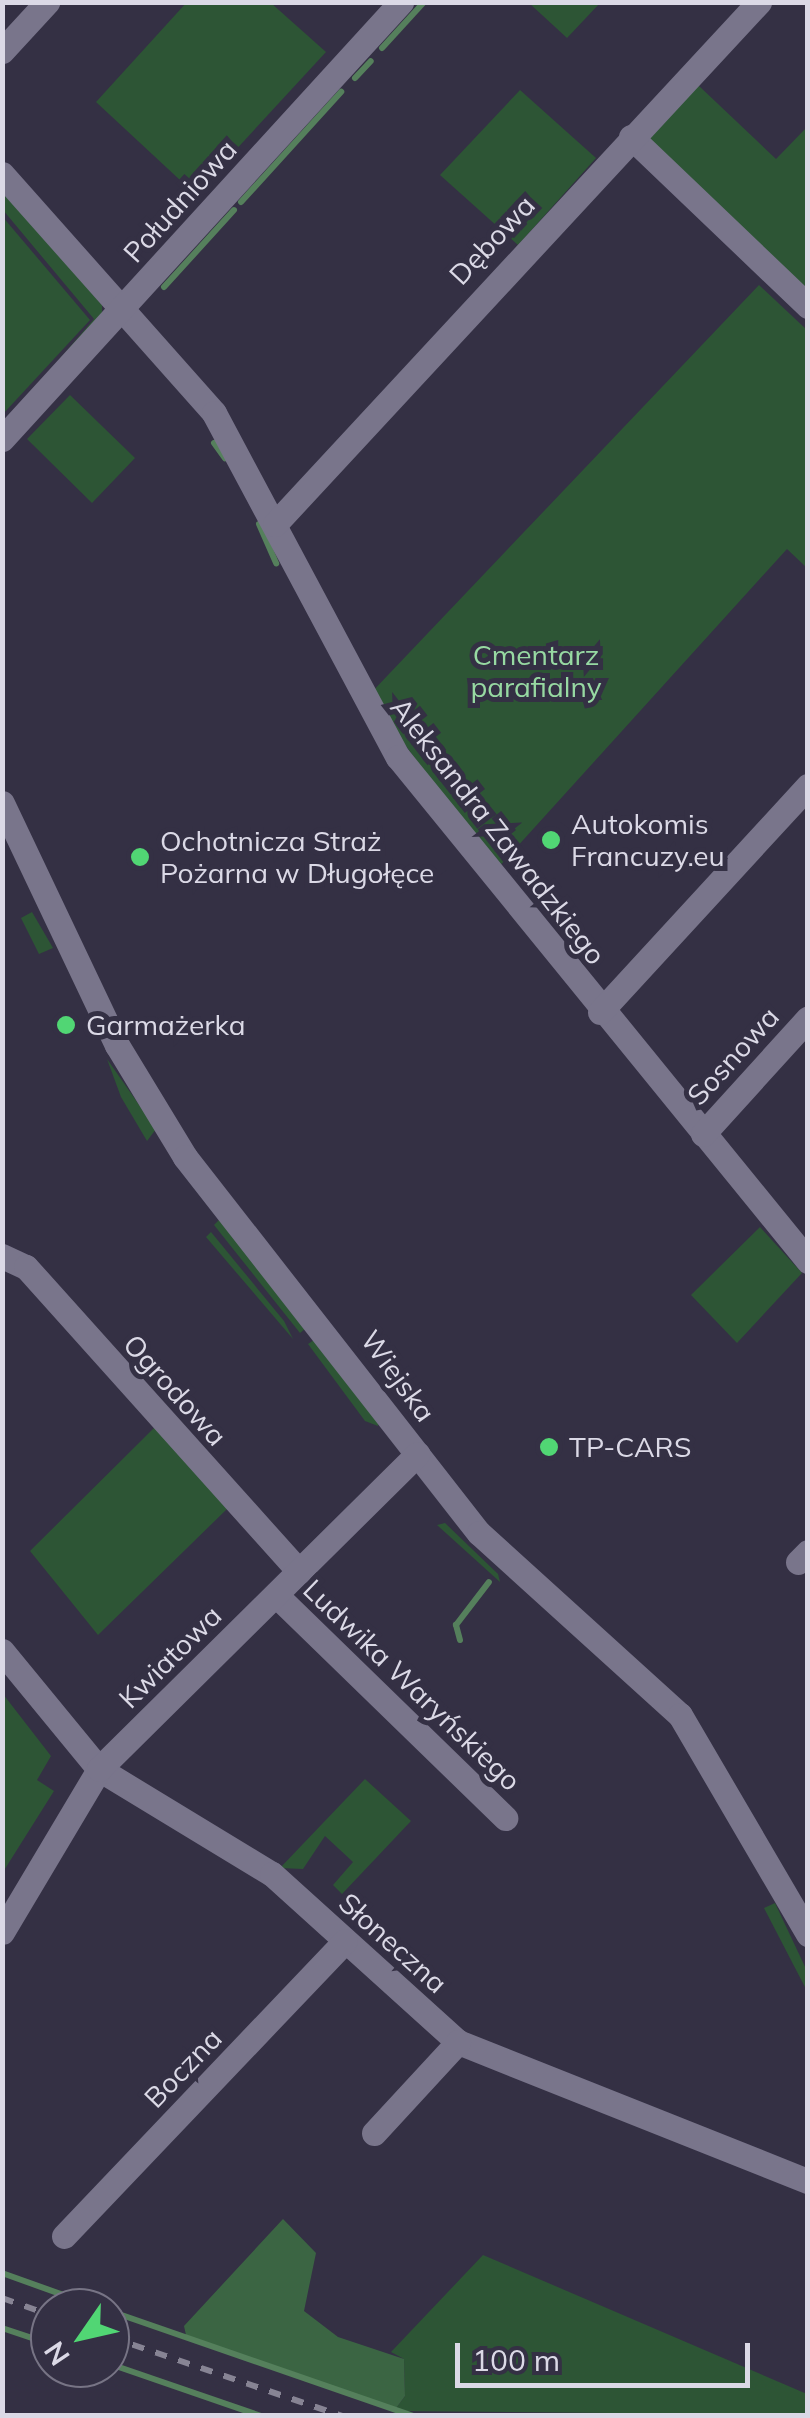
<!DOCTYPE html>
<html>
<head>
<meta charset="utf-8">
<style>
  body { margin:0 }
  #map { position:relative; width:810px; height:2418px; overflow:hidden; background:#343044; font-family:Mulish,sans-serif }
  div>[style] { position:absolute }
  .green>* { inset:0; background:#2d5535 }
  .forest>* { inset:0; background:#3b6543 }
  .stream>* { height:6px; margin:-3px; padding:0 3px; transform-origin:3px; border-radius:3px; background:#55805c }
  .minor>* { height:25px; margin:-12.5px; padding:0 12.5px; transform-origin:12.5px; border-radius:12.5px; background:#79758b }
  .rail>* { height:6px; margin-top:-3px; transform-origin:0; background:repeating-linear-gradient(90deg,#878494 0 12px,transparent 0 24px) }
  .dots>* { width:28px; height:28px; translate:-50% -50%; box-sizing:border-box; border:5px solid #343044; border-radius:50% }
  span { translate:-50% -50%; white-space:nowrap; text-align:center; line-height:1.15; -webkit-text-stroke:10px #343044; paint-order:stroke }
  .street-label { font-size:28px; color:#dbd9e6 }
  .park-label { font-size:28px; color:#97d9a2 }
  .poi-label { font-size:28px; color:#dbd9e6 }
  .left { translate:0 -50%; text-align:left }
  .frame { position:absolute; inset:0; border:5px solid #dbd9e6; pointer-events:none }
  .north { position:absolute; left:30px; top:2288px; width:100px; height:100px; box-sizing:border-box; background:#343044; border:2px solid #777485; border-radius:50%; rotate:236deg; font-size:28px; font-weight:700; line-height:40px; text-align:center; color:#dbd9e6 }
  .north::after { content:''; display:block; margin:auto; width:35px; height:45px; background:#51d674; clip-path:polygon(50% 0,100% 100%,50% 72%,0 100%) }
  .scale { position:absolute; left:455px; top:2343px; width:295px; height:45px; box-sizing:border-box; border:5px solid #dbd9e6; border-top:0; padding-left:12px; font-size:30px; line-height:35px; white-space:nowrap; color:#dbd9e6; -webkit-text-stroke:8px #343044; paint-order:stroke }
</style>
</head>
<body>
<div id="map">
  <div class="green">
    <i style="clip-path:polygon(187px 2px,271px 3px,326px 52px,195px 194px,96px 102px)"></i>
    <i style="clip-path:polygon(529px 3px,600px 3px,567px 38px)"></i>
    <i style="clip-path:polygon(698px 85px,776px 159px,807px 127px,807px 289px,652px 150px,649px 137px)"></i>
    <i style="clip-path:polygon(520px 90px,596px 158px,518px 245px,440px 175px)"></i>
    <i style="clip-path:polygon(2px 188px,102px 305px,102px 317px,3px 425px,94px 319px,3px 210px)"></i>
    <i style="clip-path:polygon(2px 216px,90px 320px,3px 414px,2px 414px)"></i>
    <i style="clip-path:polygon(759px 285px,807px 330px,807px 568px,787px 549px,496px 870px,369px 695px)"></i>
    <i style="clip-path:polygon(70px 395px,135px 458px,92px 503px,27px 439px)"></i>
    <i style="clip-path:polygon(32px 912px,53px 948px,39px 954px,21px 918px)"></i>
    <i style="clip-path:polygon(107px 1059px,156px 1129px,147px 1141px,121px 1097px)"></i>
    <i style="clip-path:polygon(219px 1220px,306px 1328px,300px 1333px,214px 1225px)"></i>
    <i style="clip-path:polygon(760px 1227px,802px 1273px,737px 1343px,691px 1295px)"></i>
    <i style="clip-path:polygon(211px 1232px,284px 1321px,293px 1339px,206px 1237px)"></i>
    <i style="clip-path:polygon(314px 1340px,379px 1418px,378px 1426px,365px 1421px,308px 1344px)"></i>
    <i style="clip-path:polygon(157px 1425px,254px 1535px,227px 1509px,98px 1635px,30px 1551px)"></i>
    <i style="clip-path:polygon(445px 1523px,498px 1574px,500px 1582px,437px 1525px)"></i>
    <i style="clip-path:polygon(3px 1694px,51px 1756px,37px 1780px,54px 1791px,3px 1872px)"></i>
    <i style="clip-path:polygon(365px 1779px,411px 1821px,342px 1894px,333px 1885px,353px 1862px,325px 1836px,303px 1869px,280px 1868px)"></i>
    <i style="clip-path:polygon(775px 1903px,807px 1971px,807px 1991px,764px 1908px)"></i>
    <i style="clip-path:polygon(483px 2255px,807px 2394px,807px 2415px,394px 2411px,405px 2396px,404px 2359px,391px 2352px)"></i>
  </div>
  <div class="forest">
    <i style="clip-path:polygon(283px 2219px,316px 2253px,304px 2311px,338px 2337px,404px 2359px,405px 2396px,394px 2411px,186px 2335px,184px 2326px)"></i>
  </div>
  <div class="stream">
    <i style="left:382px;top:48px;width:62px;rotate:-47.6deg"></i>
    <i style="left:355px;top:78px;width:23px;rotate:-47deg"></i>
    <i style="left:241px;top:202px;width:149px;rotate:-47.7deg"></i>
    <i style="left:164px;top:287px;width:104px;rotate:-47.7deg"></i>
    <i style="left:214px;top:443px;width:19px;rotate:54deg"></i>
    <i style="left:259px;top:524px;width:43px;rotate:66.4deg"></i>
    <i style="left:460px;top:1640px;width:16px;rotate:-105deg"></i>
    <i style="left:456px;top:1625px;width:54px;rotate:-52.5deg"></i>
    <i style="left:2px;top:2273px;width:104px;rotate:19.7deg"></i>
    <i style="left:110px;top:2311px;width:322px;rotate:19.1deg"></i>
    <i style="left:2px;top:2328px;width:51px;rotate:18.4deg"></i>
    <i style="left:110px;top:2364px;width:160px;rotate:19deg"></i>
  </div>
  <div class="minor">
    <i style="left:2px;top:51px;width:67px;rotate:-47.4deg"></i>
    <i style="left:631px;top:137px;width:245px;rotate:43.7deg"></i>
    <i style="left:2px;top:174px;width:319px;rotate:48.4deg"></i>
    <i style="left:214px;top:413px;width:390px;rotate:61.9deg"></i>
    <i style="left:398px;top:757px;width:650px;rotate:50.87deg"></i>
    <i style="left:2px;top:439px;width:592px;rotate:-47.6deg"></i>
    <i style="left:275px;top:524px;width:712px;rotate:-47.16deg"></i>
    <i style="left:2px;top:803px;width:268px;rotate:64.6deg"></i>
    <i style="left:117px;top:1045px;width:131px;rotate:58.7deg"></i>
    <i style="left:185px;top:1157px;width:477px;rotate:52deg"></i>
    <i style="left:479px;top:1533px;width:271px;rotate:42.2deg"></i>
    <i style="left:680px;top:1715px;width:254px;rotate:59.7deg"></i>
    <i style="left:600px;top:1012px;width:307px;rotate:-47.4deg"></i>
    <i style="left:703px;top:1134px;width:156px;rotate:-47.8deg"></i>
    <i style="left:2px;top:1256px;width:26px;rotate:25deg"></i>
    <i style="left:26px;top:1267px;width:409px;rotate:48.1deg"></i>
    <i style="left:798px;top:1562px;width:14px;rotate:-45deg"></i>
    <i style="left:276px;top:1595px;width:320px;rotate:44.2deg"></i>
    <i style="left:2px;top:1651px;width:153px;rotate:50.6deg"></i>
    <i style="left:99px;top:1769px;width:202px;rotate:31.3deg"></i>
    <i style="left:272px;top:1874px;width:251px;rotate:42.1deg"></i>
    <i style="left:458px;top:2042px;width:377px;rotate:21.7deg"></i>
    <i style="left:2px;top:1932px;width:190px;rotate:-59.2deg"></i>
    <i style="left:99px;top:1769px;width:448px;rotate:-44.7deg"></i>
    <i style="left:374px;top:2133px;width:124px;rotate:-47.3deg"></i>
    <i style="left:64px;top:2236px;width:407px;rotate:-46.4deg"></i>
  </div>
  <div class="rail">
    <i style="left:2px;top:2298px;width:51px;rotate:19.5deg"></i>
    <i style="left:110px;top:2337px;width:245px;rotate:18.8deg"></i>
  </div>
  <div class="dots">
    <i style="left:551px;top:840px;background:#51d674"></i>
    <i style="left:140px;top:857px;background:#51d674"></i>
    <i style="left:66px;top:1025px;background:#51d674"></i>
    <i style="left:549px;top:1447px;background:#51d674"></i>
  </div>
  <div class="street-label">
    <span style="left:180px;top:201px;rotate:-48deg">Południowa</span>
    <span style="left:492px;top:240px;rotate:-47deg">Dębowa</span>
    <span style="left:498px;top:831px;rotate:52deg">Aleksandra Zawadzkiego</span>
    <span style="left:733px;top:1056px;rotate:-48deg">Sosnowa</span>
    <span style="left:398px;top:1376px;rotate:54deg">Wiejska</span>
    <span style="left:175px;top:1390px;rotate:48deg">Ogrodowa</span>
    <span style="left:170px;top:1657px;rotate:-45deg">Kwiatowa</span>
    <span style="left:412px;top:1685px;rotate:44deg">Ludwika Waryńskiego</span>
    <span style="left:393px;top:1943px;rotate:42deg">Słoneczna</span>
    <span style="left:183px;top:2068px;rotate:-46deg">Boczna</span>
  </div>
  <div class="park-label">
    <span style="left:536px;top:671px">Cmentarz<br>parafialny</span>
  </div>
  <div class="poi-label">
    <span class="left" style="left:571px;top:840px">Autokomis<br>Francuzy.eu</span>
    <span class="left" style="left:160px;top:857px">Ochotnicza Straż<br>Pożarna w Długołęce</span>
    <span class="left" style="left:86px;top:1025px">Garmażerka</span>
    <span class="left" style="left:569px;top:1447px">TP-CARS</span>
  </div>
  <div class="frame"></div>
  <div class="north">N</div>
  <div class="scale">100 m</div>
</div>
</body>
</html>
